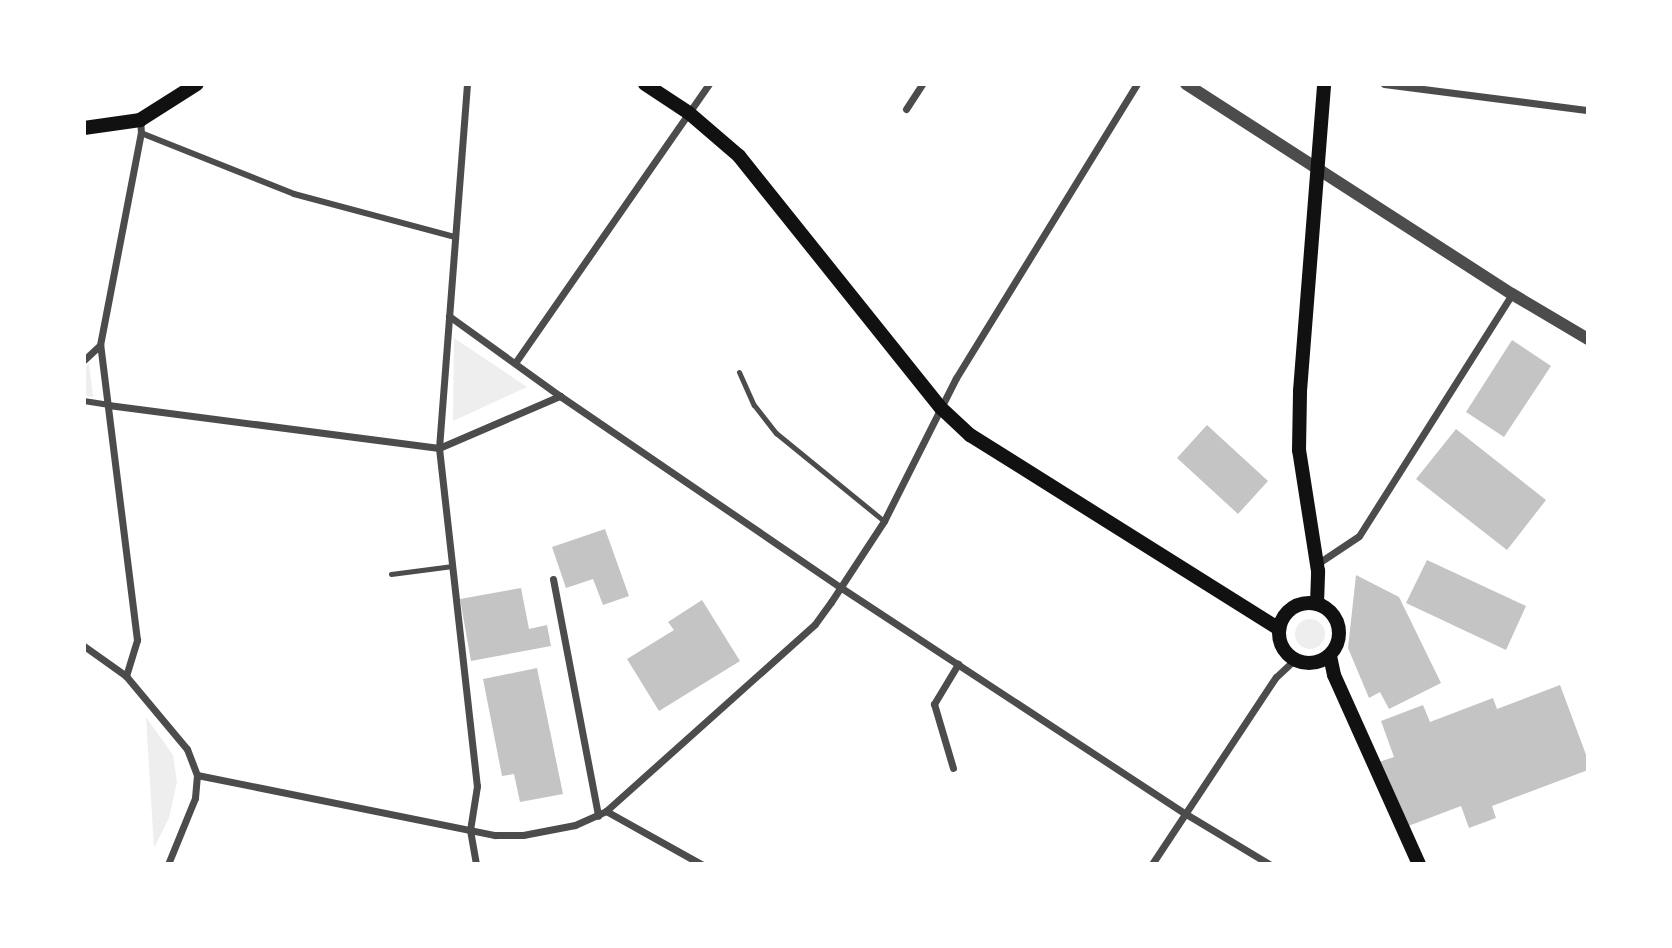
<!DOCTYPE html>
<html>
<head>
<meta charset="utf-8">
<style>
  body { margin:0 }
  #map { position:relative; width:1672px; height:948px; overflow:hidden; background:#fff; font-family:Manrope,sans-serif }
  div>[style] { position:absolute }
  .green>* { inset:0; background:#eee }
  .round { border-radius:50% }
  .building>* { inset:0; background:#c4c4c4 }
  .service>* { height:5px; margin:-2.5px; padding:0 2.5px; transform-origin:2.5px; border-radius:2.5px; background:#4c4c4c }
  .pedestrian>* { height:6px; margin:-3px; padding:0 3px; transform-origin:3px; border-radius:3px; background:#4c4c4c }
  .minor>* { height:7px; margin:-3.5px; padding:0 3.5px; transform-origin:3.5px; border-radius:3.5px; background:#4c4c4c }
  .tertiary>* { height:12px; margin:-6px; padding:0 6px; transform-origin:6px; border-radius:6px; background:#4c4c4c }
  .secondary>* { height:14px; margin:-7px; padding:0 7px; transform-origin:7px; border-radius:7px; background:#111 }
  .secondary>.ring { margin:-7px; padding:0; box-sizing:content-box; background:none; border:14px solid #111; border-radius:50% }
  span { translate:-50% -50%; white-space:nowrap; text-align:center; line-height:1.15; -webkit-text-stroke:5px #fff; paint-order:stroke }
  .frame { position:absolute; inset:0; border:86px solid #fff; pointer-events:none }
</style>
</head>
<body>
<div id="map">
  <div class="green">
    <i style="clip-path:polygon(454px 338px,527px 387px,453px 421px)"></i>
    <i style="clip-path:polygon(89px 363px,93px 397px,84px 396px,84px 368px)"></i>
    <i class="round" style="left:1295px;top:619px;width:30px;height:30px"></i>
    <i style="clip-path:polygon(146px 717px,173px 755px,177px 782px,169px 818px,154px 848px)"></i>
  </div>
  <div class="building">
    <i style="clip-path:polygon(1512px 340px,1551px 366px,1504px 437px,1466px 412px)"></i>
    <i style="clip-path:polygon(1207px 425px,1268px 481px,1238px 514px,1177px 458px)"></i>
    <i style="clip-path:polygon(1456px 429px,1546px 500px,1507px 550px,1416px 479px)"></i>
    <i style="clip-path:polygon(605px 529px,629px 596px,603px 605px,593px 579px,566px 588px,552px 547px)"></i>
    <i style="clip-path:polygon(1427px 560px,1526px 606px,1506px 650px,1406px 603px)"></i>
    <i style="clip-path:polygon(1356px 575px,1399px 597px,1441px 683px,1389px 709px,1380px 692px,1369px 698px,1348px 648px)"></i>
    <i style="clip-path:polygon(521px 588px,529px 629px,547px 625px,551px 646px,471px 661px,460px 599px)"></i>
    <i style="clip-path:polygon(702px 600px,740px 661px,659px 711px,627px 659px,674px 630px,668px 622px)"></i>
    <i style="clip-path:polygon(537px 668px,563px 794px,520px 802px,514px 774px,502px 776px,483px 679px)"></i>
    <i style="clip-path:polygon(1560px 685px,1588px 760px,1588px 770px,1492px 806px,1496px 818px,1469px 828px,1461px 806px,1403px 828px,1379px 762px,1394px 757px,1381px 721px,1423px 705px,1430px 722px,1493px 698px,1497px 709px)"></i>
  </div>
  <div class="service">
    <i style="left:739px;top:372px;width:36px;rotate:66deg"></i>
    <i style="left:754px;top:405px;width:36px;rotate:52deg"></i>
    <i style="left:776px;top:433px;width:139px;rotate:39.2deg"></i>
    <i style="left:391px;top:574px;width:62px;rotate:-7.5deg"></i>
  </div>
  <div class="pedestrian">
    <i style="left:141px;top:133px;width:165px;rotate:21.7deg"></i>
    <i style="left:294px;top:194px;width:167px;rotate:15deg"></i>
    <i style="left:84px;top:401px;width:24px;rotate:9deg"></i>
  </div>
  <div class="minor">
    <i style="left:467px;top:84px;width:365px;rotate:94.4deg"></i>
    <i style="left:439px;top:448px;width:340px;rotate:83.6deg"></i>
    <i style="left:477px;top:786px;width:45px;rotate:99deg"></i>
    <i style="left:470px;top:830px;width:35px;rotate:80deg"></i>
    <i style="left:1384px;top:84px;width:206px;rotate:7.3deg"></i>
    <i style="left:906px;top:109px;width:30px;rotate:-57deg"></i>
    <i style="left:449px;top:316px;width:137px;rotate:35.8deg"></i>
    <i style="left:84px;top:360px;width:22px;rotate:-43deg"></i>
    <i style="left:515px;top:363px;width:340px;rotate:-55.2deg"></i>
    <i style="left:108px;top:405px;width:334px;rotate:7.4deg"></i>
    <i style="left:439px;top:448px;width:132px;rotate:-23.3deg"></i>
    <i style="left:560px;top:396px;width:339px;rotate:34.3deg"></i>
    <i style="left:840px;top:587px;width:414px;rotate:33.3deg"></i>
    <i style="left:1186px;top:814px;width:97px;rotate:31.1deg"></i>
    <i style="left:1317px;top:564px;width:50px;rotate:-33.7deg"></i>
    <i style="left:1359px;top:536px;width:286px;rotate:-57.7deg"></i>
    <i style="left:553px;top:579px;width:241px;rotate:79.2deg"></i>
    <i style="left:84px;top:646px;width:52px;rotate:35.5deg"></i>
    <i style="left:126px;top:676px;width:95px;rotate:50.1deg"></i>
    <i style="left:187px;top:749px;width:28px;rotate:69deg"></i>
    <i style="left:197px;top:775px;width:23px;rotate:95deg"></i>
    <i style="left:195px;top:798px;width:71px;rotate:112.2deg"></i>
    <i style="left:126px;top:676px;width:38px;rotate:-73deg"></i>
    <i style="left:137px;top:640px;width:297px;rotate:-97.1deg"></i>
    <i style="left:100px;top:345px;width:216px;rotate:-79.1deg"></i>
    <i style="left:141px;top:133px;width:13px;rotate:-94deg"></i>
    <i style="left:953px;top:768px;width:67px;rotate:-106.5deg"></i>
    <i style="left:934px;top:704px;width:47px;rotate:-59deg"></i>
    <i style="left:197px;top:775px;width:304px;rotate:11.4deg"></i>
    <i style="left:495px;top:835px;width:28px"></i>
    <i style="left:523px;top:835px;width:53px;rotate:-10.9deg"></i>
    <i style="left:575px;top:825px;width:34px;rotate:-24deg"></i>
    <i style="left:606px;top:811px;width:280px;rotate:-41.8deg"></i>
    <i style="left:815px;top:624px;width:27px;rotate:-54deg"></i>
    <i style="left:831px;top:602px;width:97px;rotate:-56.8deg"></i>
    <i style="left:884px;top:521px;width:160px;rotate:-63.3deg"></i>
    <i style="left:956px;top:378px;width:345px;rotate:-58.4deg"></i>
    <i style="left:606px;top:811px;width:109px;rotate:29.2deg"></i>
    <i style="left:1152px;top:864px;width:224px;rotate:-56.5deg"></i>
    <i style="left:1276px;top:677px;width:25px;rotate:-43deg"></i>
  </div>
  <div class="tertiary">
    <i style="left:1186px;top:84px;width:388px;rotate:32.8deg"></i>
    <i style="left:1512px;top:294px;width:88px;rotate:30.6deg"></i>
  </div>
  <div class="secondary">
    <i style="left:645px;top:84px;width:53px;rotate:33.4deg"></i>
    <i style="left:689px;top:113px;width:66px;rotate:40.7deg"></i>
    <i style="left:739px;top:156px;width:323px;rotate:51.3deg"></i>
    <i style="left:941px;top:408px;width:40px;rotate:43deg"></i>
    <i style="left:970px;top:435px;width:365px;rotate:32.1deg"></i>
    <i style="left:84px;top:128px;width:57px;rotate:-8.1deg"></i>
    <i style="left:140px;top:120px;width:67px;rotate:-32.3deg"></i>
    <i class="ring" style="left:1279px;top:603px;width:46px;height:46px"></i>
    <i style="left:1317px;top:604px;width:33px;rotate:-88deg"></i>
    <i style="left:1318px;top:571px;width:122px;rotate:-98.9deg"></i>
    <i style="left:1299px;top:450px;width:59px;rotate:-89deg"></i>
    <i style="left:1300px;top:391px;width:308px;rotate:-85.5deg"></i>
    <i style="left:1330px;top:656px;width:19px;rotate:78deg"></i>
    <i style="left:1334px;top:675px;width:207px;rotate:65.8deg"></i>
  </div>
  <div class="frame"></div>
</div>
</body>
</html>
